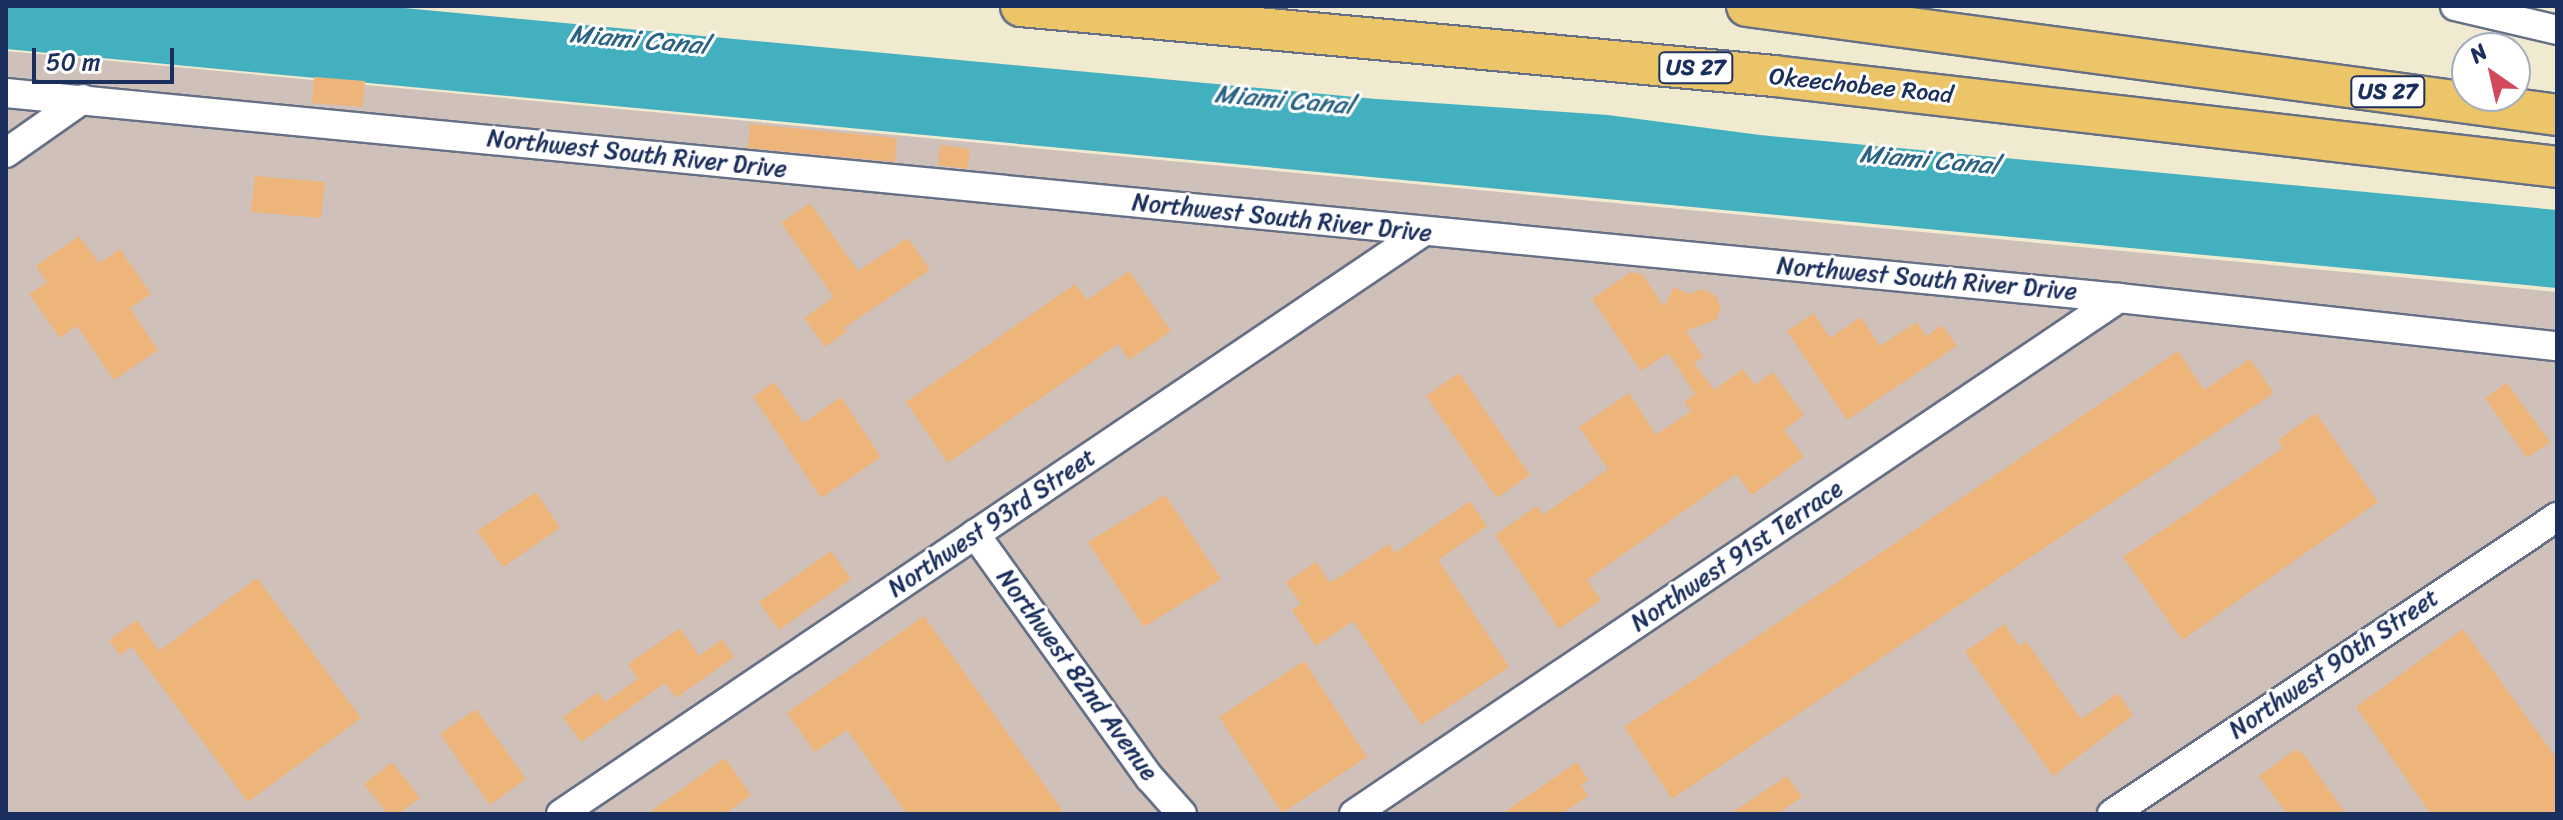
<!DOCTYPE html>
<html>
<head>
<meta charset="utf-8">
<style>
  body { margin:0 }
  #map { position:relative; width:2563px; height:820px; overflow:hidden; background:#efead0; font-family:Sriracha,sans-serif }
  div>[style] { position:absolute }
  .industrial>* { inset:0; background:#cfc0ba }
  .water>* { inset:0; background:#43b0bf }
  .building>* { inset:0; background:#eeb57a }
  .roads { filter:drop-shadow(2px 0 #657086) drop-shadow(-2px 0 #657086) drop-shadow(0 2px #657086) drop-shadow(0 -2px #657086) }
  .minor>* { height:28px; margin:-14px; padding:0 14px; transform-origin:14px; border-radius:14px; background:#fff }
  .highway>* { height:40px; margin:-20px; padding:0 20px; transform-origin:20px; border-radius:20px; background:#ecc569 }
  span { translate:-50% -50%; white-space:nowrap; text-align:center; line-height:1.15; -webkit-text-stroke:6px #fff; paint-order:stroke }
  .shield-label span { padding:2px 6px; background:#fff; border:2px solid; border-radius:6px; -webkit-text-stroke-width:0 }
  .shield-label { font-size:22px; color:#1b2f5e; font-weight:700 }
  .street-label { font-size:24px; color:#1b2f5e }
  .water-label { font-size:26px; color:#2b6385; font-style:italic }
  .frame { position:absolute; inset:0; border:8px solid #1b2f5e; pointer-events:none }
  .north { position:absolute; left:2451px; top:32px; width:80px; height:80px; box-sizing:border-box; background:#fff; border:2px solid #a4acbf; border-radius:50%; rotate:326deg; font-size:22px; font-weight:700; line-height:32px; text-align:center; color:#1b2f5e }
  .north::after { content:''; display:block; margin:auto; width:28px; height:36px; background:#d1495b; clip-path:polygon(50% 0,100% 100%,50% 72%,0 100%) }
  .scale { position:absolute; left:32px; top:48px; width:142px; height:36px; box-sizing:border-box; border:4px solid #1b2f5e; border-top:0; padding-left:10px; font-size:24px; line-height:28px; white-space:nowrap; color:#1b2f5e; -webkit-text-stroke:6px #fff; paint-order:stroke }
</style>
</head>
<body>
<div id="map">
  <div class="industrial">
    <i style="clip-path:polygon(6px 51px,2557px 292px,2557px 814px,6px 814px)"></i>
  </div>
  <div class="water">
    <i style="clip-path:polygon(6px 6px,383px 6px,1376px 99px,1608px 115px,1760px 135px,2557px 210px,2557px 288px,6px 49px)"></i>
  </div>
  <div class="building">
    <i style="clip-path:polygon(314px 77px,365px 81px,363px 107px,312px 103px)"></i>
    <i style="clip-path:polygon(750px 124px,897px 138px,895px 162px,748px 148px)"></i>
    <i style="clip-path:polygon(940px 145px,970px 149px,968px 169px,938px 165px)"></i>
    <i style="clip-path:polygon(255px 176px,325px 182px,321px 218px,251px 212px)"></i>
    <i style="clip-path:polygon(810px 203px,858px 271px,908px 238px,930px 270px,844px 328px,847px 331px,825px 347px,804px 318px,834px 297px,781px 223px)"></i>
    <i style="clip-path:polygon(79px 236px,99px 263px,120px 249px,151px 294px,130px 308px,158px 350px,114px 380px,77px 326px,60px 338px,29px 294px,47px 282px,36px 266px)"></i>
    <i style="clip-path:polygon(1129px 271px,1171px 331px,1129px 360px,1118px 344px,948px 463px,906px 402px,1075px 284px,1087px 300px)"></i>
    <i style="clip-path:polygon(1631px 272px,1642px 274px,1664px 307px,1674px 287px,1689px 294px,1702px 289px,1715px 295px,1721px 308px,1716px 320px,1686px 331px,1703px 357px,1694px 363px,1714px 390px,1743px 369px,1755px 385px,1773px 372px,1804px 415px,1784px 430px,1804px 457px,1752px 495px,1736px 474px,1587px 580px,1601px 600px,1559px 629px,1495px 535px,1537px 506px,1543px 515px,1608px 469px,1579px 427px,1629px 393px,1656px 435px,1691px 411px,1684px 402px,1695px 394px,1668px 353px,1641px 371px,1592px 299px)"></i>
    <i style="clip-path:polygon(1814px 313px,1830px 338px,1861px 317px,1880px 346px,1917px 322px,1926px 336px,1942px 325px,1957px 346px,1847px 420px,1787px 331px)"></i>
    <i style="clip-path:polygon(2178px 351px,2204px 390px,2250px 359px,2274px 393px,1672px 799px,1624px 727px)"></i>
    <i style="clip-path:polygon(1459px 373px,1530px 475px,1497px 498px,1426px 396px)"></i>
    <i style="clip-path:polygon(774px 382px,803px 423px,841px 397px,881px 457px,821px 498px,753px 397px)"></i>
    <i style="clip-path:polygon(2507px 383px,2550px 442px,2527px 458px,2485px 398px)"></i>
    <i style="clip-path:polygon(2316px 413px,2378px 502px,2182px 640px,2123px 557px,2283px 448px,2278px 440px)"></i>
    <i style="clip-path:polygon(536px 492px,560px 528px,503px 567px,477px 531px)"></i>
    <i style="clip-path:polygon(1165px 495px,1221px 579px,1144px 627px,1088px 542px)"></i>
    <i style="clip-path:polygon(1470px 501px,1487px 526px,1438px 560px,1509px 667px,1421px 725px,1353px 621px,1316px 646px,1292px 610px,1301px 604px,1286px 582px,1316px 562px,1330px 583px,1389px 544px,1395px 553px)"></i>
    <i style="clip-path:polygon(831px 551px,851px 579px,779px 630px,759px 602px)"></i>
    <i style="clip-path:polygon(257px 578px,361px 718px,248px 802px,132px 647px,120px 655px,109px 640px,137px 620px,159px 651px)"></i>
    <i style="clip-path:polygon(924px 616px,1065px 814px,907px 814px,847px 730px,815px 752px,787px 713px)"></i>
    <i style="clip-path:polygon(2004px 624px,2019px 646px,2026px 641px,2081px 719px,2118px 693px,2133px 715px,2053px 776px,1965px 652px)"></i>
    <i style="clip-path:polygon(680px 628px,699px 656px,722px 639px,734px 657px,676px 698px,665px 683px,581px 742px,563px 717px,598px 692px,605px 702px,638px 679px,628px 664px)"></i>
    <i style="clip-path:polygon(2463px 629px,2557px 759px,2557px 814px,2431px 814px,2356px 707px)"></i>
    <i style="clip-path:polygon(1304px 661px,1367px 757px,1282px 813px,1219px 717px)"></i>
    <i style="clip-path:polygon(476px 709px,526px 779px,490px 805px,440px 734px)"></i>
    <i style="clip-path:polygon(2296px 749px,2305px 756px,2346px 814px,2287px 814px,2259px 776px)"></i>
    <i style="clip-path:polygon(725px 758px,751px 795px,725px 814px,647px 814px)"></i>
    <i style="clip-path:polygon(392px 762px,420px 798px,398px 814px,388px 814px,364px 784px)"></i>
    <i style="clip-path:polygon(1577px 762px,1588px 780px,1581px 785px,1588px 796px,1561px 814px,1502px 814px)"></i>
    <i style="clip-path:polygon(1787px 776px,1802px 797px,1777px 814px,1730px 814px)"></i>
  </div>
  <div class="roads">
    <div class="minor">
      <i style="left:2455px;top:6px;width:105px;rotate:13.2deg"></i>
      <i style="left:6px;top:93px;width:2123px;rotate:5.54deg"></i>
      <i style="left:2119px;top:298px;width:441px;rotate:6.3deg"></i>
      <i style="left:6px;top:153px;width:94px;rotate:-35deg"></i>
      <i style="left:975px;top:534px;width:300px;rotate:54.4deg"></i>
      <i style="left:1150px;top:778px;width:48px;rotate:48.4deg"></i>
      <i style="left:561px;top:814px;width:1040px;rotate:-34.03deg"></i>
      <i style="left:1354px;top:814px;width:923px;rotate:-34deg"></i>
      <i style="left:2112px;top:814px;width:535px;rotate:-33.72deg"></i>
    </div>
    <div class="highway">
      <i style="left:1021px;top:6px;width:756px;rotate:5.31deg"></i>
      <i style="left:1774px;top:76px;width:788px;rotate:6.63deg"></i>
      <i style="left:1747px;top:6px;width:817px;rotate:7.66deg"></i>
    </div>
  </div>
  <div class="shield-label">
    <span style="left:1696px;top:68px">US 27</span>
    <span style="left:2388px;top:92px">US 27</span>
  </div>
  <div class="street-label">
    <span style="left:1861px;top:86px;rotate:6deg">Okeechobee Road</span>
    <span style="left:637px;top:154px;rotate:6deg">Northwest South River Drive</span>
    <span style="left:1282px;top:218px;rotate:6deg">Northwest South River Drive</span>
    <span style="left:1927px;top:279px;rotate:5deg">Northwest South River Drive</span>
    <span style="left:992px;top:523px;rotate:-34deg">Northwest 93rd Street</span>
    <span style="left:1737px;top:556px;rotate:-34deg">Northwest 91st Terrace</span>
    <span style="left:2334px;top:664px;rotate:-34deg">Northwest 90th Street</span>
    <span style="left:1077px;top:675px;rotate:54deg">Northwest 82nd Avenue</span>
  </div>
  <div class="water-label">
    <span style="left:639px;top:40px;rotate:5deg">Miami Canal</span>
    <span style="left:1284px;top:100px;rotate:5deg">Miami Canal</span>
    <span style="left:1929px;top:160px;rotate:5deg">Miami Canal</span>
  </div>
  <div class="frame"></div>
  <div class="north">N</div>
  <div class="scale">50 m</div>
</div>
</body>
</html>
